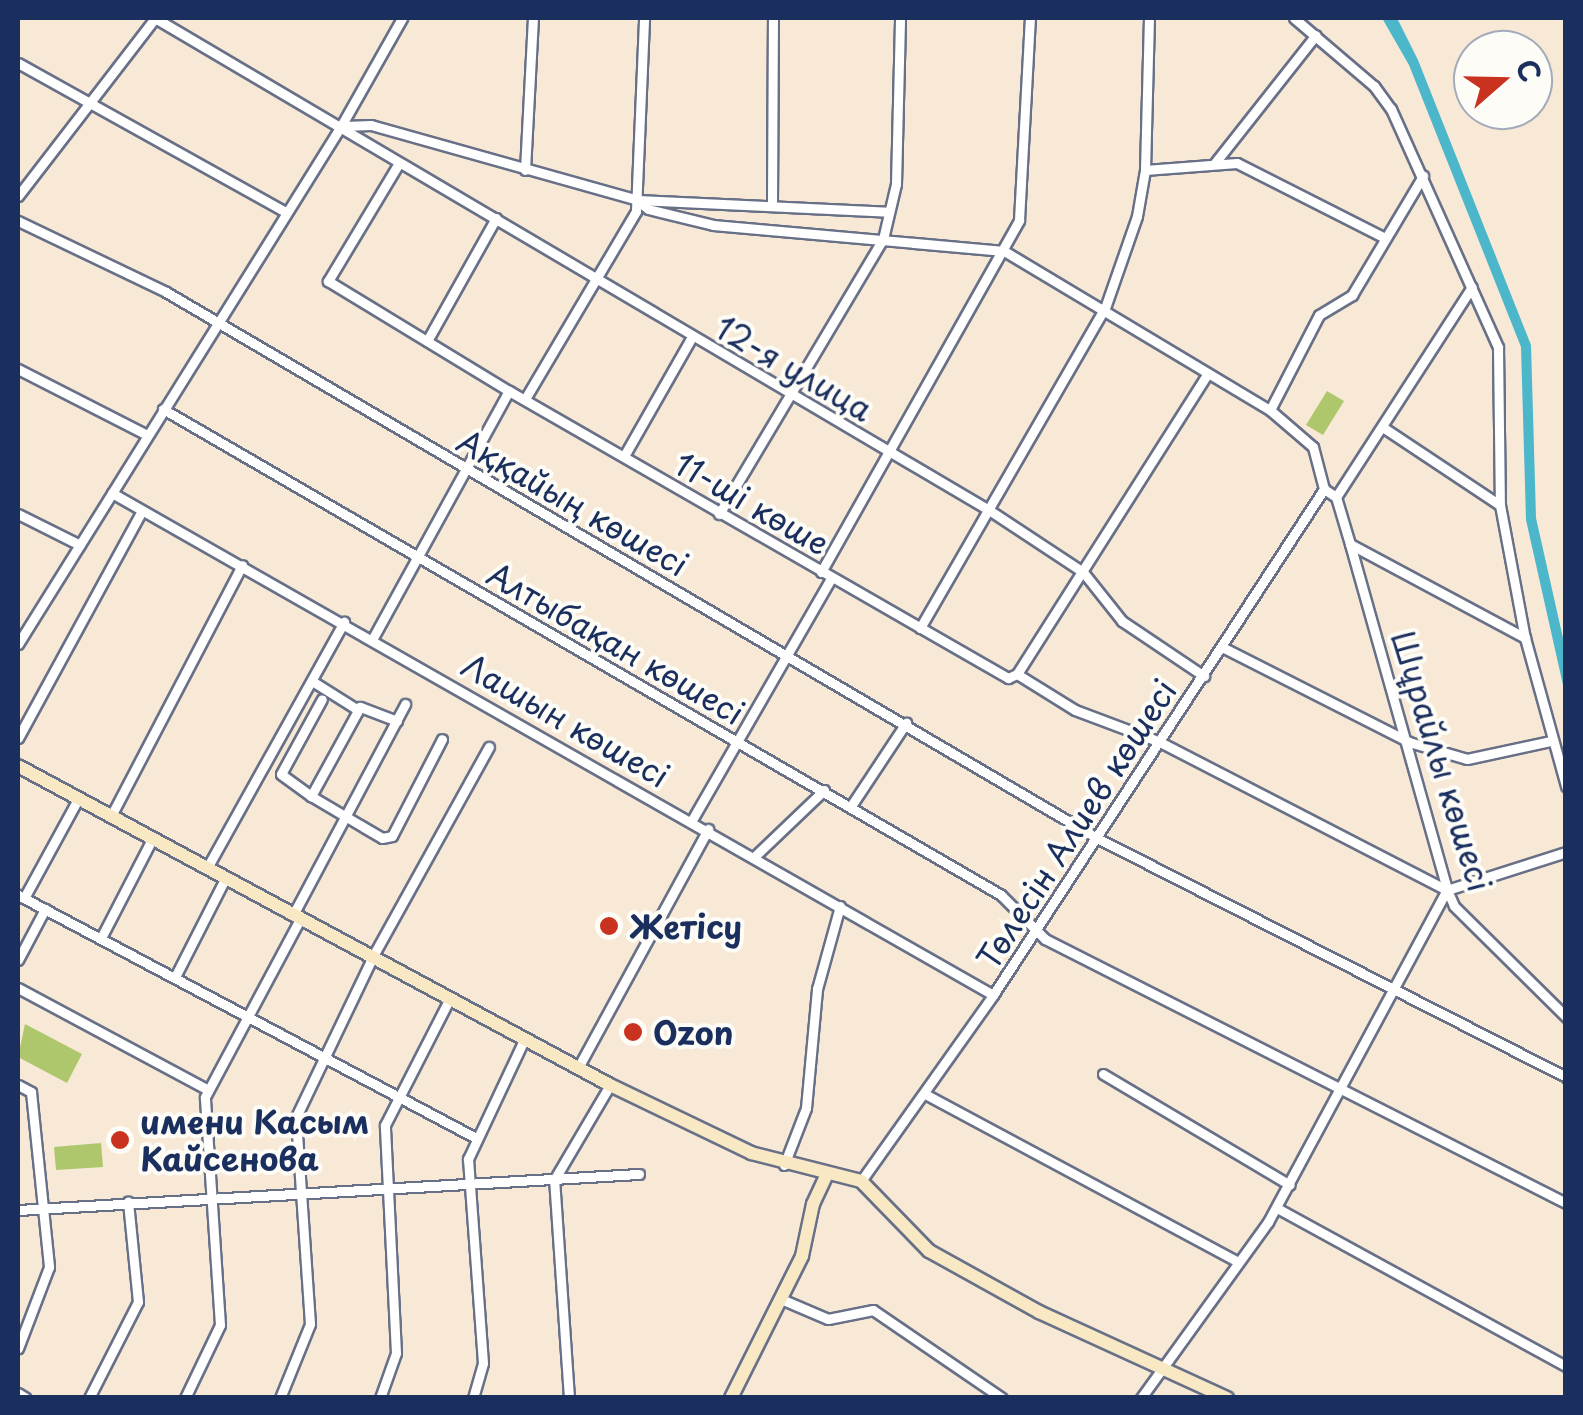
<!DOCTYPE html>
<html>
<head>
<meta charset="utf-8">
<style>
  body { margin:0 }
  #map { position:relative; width:1583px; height:1415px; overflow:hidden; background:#f7e9d5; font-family:"Playpen Sans",sans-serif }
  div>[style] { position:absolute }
  .green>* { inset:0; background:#aec76d }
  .water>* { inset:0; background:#4cb6ca }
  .roads { filter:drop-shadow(2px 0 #687088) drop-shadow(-2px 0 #687088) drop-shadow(0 2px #687088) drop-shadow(0 -2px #687088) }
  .street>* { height:9px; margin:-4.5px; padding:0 4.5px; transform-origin:4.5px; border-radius:4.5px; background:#fff }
  .secondary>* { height:12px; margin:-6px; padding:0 6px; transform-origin:6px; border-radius:6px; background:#f8e8c3 }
  .dots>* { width:28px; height:28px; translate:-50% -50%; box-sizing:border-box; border:5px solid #fdfcf7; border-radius:50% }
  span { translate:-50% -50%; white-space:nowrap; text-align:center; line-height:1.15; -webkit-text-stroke:8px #fdfcf7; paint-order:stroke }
  .street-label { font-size:32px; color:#1b2f5e }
  .poi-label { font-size:32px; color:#1b2f5e; font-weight:700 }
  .left { translate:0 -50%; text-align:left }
  .frame { position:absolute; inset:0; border:20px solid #1b2f5e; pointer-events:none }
  .north { position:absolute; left:1453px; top:30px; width:100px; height:100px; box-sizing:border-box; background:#fdfcf7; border:2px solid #a3aaba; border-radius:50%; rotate:70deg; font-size:28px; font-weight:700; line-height:40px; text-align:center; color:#1b2f5e }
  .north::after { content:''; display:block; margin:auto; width:35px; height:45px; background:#c8321e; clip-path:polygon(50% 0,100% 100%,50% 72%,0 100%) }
</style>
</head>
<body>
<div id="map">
  <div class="green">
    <i style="clip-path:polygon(1327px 391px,1344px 401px,1323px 435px,1306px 425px)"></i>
    <i style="clip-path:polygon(25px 1024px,82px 1054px,67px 1083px,18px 1057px)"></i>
    <i style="clip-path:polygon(101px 1143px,103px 1167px,56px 1170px,54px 1147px)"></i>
  </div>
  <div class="water">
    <i style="clip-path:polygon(1382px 18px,1398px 20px,1418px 60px,1531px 345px,1536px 518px,1565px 647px,1565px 694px,1526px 520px,1521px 347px,1409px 65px)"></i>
  </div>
  <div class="roads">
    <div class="street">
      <i style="left:1294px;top:18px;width:105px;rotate:40.4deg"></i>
      <i style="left:1374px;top:86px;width:29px;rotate:54deg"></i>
      <i style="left:1391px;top:109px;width:261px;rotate:65.8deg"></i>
      <i style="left:1498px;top:347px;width:158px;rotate:89.3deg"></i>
      <i style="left:1500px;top:505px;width:135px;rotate:79.4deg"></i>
      <i style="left:1525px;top:638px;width:154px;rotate:74.5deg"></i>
      <i style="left:18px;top:63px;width:304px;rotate:29.1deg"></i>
      <i style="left:344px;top:126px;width:27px;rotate:-2deg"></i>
      <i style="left:371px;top:125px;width:276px;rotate:15.7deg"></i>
      <i style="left:637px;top:200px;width:252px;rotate:2.7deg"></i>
      <i style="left:399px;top:163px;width:138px;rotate:121deg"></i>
      <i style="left:328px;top:281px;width:212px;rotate:31.3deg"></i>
      <i style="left:509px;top:391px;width:576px;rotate:29.91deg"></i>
      <i style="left:1008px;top:678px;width:10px;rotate:-24deg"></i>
      <i style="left:1017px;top:674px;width:68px;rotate:31.8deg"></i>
      <i style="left:1075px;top:710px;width:91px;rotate:20.6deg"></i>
      <i style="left:1160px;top:742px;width:323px;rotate:27.3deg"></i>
      <i style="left:1447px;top:890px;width:125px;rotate:-17.7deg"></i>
      <i style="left:1214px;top:164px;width:164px;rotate:-51.7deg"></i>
      <i style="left:525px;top:170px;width:152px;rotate:-87deg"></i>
      <i style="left:1145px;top:170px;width:92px;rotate:-4.4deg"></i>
      <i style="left:1237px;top:163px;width:166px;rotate:26.9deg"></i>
      <i style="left:18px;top:196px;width:225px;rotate:-52.4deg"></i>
      <i style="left:155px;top:18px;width:968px;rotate:30.54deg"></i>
      <i style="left:989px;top:510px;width:113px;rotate:33.4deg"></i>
      <i style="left:1083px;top:572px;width:63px;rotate:51.5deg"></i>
      <i style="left:1122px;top:621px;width:99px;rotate:33.9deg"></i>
      <i style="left:637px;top:200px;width:14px;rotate:39deg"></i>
      <i style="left:648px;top:209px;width:67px;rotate:13.8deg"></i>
      <i style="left:713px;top:225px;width:292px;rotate:5.1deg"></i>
      <i style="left:1004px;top:251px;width:310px;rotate:30.9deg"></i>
      <i style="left:1270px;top:410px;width:57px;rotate:40.7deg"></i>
      <i style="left:1313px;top:447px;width:43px;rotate:75.3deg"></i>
      <i style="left:772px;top:202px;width:184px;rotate:-89.7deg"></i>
      <i style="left:18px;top:221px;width:164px;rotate:25.6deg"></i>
      <i style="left:166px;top:292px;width:1079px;rotate:30.39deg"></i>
      <i style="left:1097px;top:838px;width:526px;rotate:27deg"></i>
      <i style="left:427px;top:341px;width:141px;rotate:-60.7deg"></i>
      <i style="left:18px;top:369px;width:145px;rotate:27.1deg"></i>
      <i style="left:525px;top:399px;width:218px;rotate:-59.4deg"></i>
      <i style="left:636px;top:211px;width:193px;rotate:-87.6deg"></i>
      <i style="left:163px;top:409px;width:969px;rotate:30.11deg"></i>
      <i style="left:1001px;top:895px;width:62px;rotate:45deg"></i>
      <i style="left:1045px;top:939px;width:584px;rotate:26.87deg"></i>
      <i style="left:1270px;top:410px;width:107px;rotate:-62.7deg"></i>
      <i style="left:1319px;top:315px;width:39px;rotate:-31deg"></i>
      <i style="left:1352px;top:295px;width:139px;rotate:-59.2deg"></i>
      <i style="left:1384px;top:428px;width:139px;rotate:33.6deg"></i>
      <i style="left:624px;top:456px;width:137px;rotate:-60.3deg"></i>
      <i style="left:1324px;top:489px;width:14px;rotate:34deg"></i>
      <i style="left:1336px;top:497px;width:49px;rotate:73.4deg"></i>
      <i style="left:1350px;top:544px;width:359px;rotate:74.3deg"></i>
      <i style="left:1447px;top:890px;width:17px;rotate:66deg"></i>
      <i style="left:1454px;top:906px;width:158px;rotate:44.7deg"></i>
      <i style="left:112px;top:493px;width:1014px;rotate:29.67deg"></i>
      <i style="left:1336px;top:497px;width:250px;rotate:-57.1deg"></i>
      <i style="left:18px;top:514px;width:69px;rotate:26.6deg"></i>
      <i style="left:719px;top:514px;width:320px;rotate:-59.2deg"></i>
      <i style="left:883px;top:239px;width:57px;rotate:-76.7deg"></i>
      <i style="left:896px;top:184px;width:166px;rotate:-88.6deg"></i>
      <i style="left:1350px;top:544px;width:199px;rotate:28.2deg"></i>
      <i style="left:821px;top:572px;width:404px;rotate:-60.6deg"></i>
      <i style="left:1019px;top:220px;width:202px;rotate:-86.9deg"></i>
      <i style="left:920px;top:628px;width:370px;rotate:-60deg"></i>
      <i style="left:1105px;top:308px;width:97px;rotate:-70.8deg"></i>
      <i style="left:1137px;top:216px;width:47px;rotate:-80.1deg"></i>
      <i style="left:1145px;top:170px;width:152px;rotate:-88.5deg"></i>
      <i style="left:373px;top:638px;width:282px;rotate:-61.2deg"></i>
      <i style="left:18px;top:644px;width:610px;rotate:-58.05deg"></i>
      <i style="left:341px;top:126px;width:124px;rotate:-60.5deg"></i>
      <i style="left:1222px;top:647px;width:210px;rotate:26.9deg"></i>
      <i style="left:1409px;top:742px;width:60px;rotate:16.3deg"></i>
      <i style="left:1467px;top:759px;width:86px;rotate:-12.1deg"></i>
      <i style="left:1017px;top:674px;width:356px;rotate:-57.6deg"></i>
      <i style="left:312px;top:681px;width:54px;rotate:32.2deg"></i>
      <i style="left:397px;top:721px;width:40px;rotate:-159deg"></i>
      <i style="left:360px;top:707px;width:102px;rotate:118.8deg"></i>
      <i style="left:311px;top:796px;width:82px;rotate:30.6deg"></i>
      <i style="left:382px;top:838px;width:10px;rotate:-11deg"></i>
      <i style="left:392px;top:836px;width:109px;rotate:-62.7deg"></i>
      <i style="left:18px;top:738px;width:259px;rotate:-61.4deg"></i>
      <i style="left:311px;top:796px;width:37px;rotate:-144deg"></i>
      <i style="left:281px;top:774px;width:85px;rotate:-61.3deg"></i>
      <i style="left:851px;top:806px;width:100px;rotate:-56.5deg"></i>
      <i style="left:111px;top:816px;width:283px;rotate:-62.4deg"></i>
      <i style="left:692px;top:820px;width:279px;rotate:-60.1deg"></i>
      <i style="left:754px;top:857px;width:97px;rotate:-43.7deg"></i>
      <i style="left:207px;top:868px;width:282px;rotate:-60.9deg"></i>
      <i style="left:18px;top:895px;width:518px;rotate:27.95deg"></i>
      <i style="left:24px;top:898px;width:113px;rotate:-61.4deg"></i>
      <i style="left:293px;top:915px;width:239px;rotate:-62deg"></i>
      <i style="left:101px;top:938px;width:111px;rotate:-62.7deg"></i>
      <i style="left:18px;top:960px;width:58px;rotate:-62.1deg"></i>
      <i style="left:175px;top:977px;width:110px;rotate:-63deg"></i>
      <i style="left:18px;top:988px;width:216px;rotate:28.2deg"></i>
      <i style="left:579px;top:1066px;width:270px;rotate:-61.4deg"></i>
      <i style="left:1103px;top:1074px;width:217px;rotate:30.7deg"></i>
      <i style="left:18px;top:1085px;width:15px;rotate:28deg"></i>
      <i style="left:31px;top:1092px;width:176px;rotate:84.1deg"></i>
      <i style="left:49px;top:1267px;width:87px;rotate:110.9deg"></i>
      <i style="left:925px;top:1094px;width:355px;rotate:28.2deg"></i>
      <i style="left:784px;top:1165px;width:61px;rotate:-68.9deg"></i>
      <i style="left:806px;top:1108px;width:120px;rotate:-84.7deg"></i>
      <i style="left:817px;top:989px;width:86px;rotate:-74.5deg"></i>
      <i style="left:861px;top:1181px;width:228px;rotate:-54.6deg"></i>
      <i style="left:993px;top:995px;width:605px;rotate:-56.81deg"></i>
      <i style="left:1277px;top:1208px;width:329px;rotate:28.7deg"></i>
      <i style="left:18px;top:1210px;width:622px;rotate:-3.32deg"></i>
      <i style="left:781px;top:1299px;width:51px;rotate:23.1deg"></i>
      <i style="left:828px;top:1319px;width:46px;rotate:-11.3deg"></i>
      <i style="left:873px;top:1310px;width:156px;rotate:34.3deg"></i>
      <i style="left:18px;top:1393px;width:9px;rotate:32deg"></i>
      <i style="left:89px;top:1398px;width:108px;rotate:-63deg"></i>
      <i style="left:138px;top:1302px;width:101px;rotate:-95.7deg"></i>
      <i style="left:185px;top:1398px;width:81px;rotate:-64.4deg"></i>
      <i style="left:220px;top:1325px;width:228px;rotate:-93.8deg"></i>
      <i style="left:205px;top:1097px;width:202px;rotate:-61.9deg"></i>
      <i style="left:280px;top:1398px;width:80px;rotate:-67.9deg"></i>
      <i style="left:310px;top:1324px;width:207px;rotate:-93.9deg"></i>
      <i style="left:296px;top:1117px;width:178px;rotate:-64.4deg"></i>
      <i style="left:373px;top:956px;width:239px;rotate:-61deg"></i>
      <i style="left:380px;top:1398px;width:48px;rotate:-70.4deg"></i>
      <i style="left:396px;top:1353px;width:228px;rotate:-92.8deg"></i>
      <i style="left:385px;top:1125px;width:143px;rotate:-62.9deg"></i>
      <i style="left:473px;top:1398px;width:36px;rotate:-74deg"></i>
      <i style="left:483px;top:1363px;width:205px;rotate:-94.2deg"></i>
      <i style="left:468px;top:1159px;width:134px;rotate:-64.8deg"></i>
      <i style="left:569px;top:1398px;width:219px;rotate:-93.9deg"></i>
      <i style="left:554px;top:1180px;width:110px;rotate:-59.5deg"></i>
      <i style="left:1141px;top:1398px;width:217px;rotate:-54.2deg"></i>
      <i style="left:1268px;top:1222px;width:377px;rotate:-61.7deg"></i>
    </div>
    <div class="secondary">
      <i style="left:18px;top:766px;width:672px;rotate:28.32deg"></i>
      <i style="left:610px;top:1085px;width:157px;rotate:25.7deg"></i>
      <i style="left:751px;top:1153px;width:114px;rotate:14.3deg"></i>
      <i style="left:861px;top:1181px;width:98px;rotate:45.8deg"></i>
      <i style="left:929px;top:1251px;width:126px;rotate:29deg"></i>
      <i style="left:1039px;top:1312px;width:207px;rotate:24.6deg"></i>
      <i style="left:731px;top:1398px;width:159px;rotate:-63.4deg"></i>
      <i style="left:802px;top:1256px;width:53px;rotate:-78.1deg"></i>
      <i style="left:813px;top:1204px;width:33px;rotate:-65deg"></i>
    </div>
  </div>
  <div class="dots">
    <i style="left:609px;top:926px;background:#c8321e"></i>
    <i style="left:633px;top:1032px;background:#c8321e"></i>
    <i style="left:120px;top:1140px;background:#c8321e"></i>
  </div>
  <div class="street-label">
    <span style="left:794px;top:368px;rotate:30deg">12-я улица</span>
    <span style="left:573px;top:502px;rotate:30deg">Аққайың көшесі</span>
    <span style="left:752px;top:503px;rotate:30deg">11-ші көше</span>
    <span style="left:616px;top:643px;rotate:30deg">Алтыбақан көшесі</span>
    <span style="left:566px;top:720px;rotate:30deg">Лашын көшесі</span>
    <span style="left:1442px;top:761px;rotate:73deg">Шұрайлы көшесі</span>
    <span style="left:1076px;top:824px;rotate:-57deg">Төлесін Алиев көшесі</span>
  </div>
  <div class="poi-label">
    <span class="left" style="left:629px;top:926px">Жетісу</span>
    <span class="left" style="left:653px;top:1032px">Ozon</span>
    <span class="left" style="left:140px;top:1140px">имени Касым<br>Кайсенова</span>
  </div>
  <div class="frame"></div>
  <div class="north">С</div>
</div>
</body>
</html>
